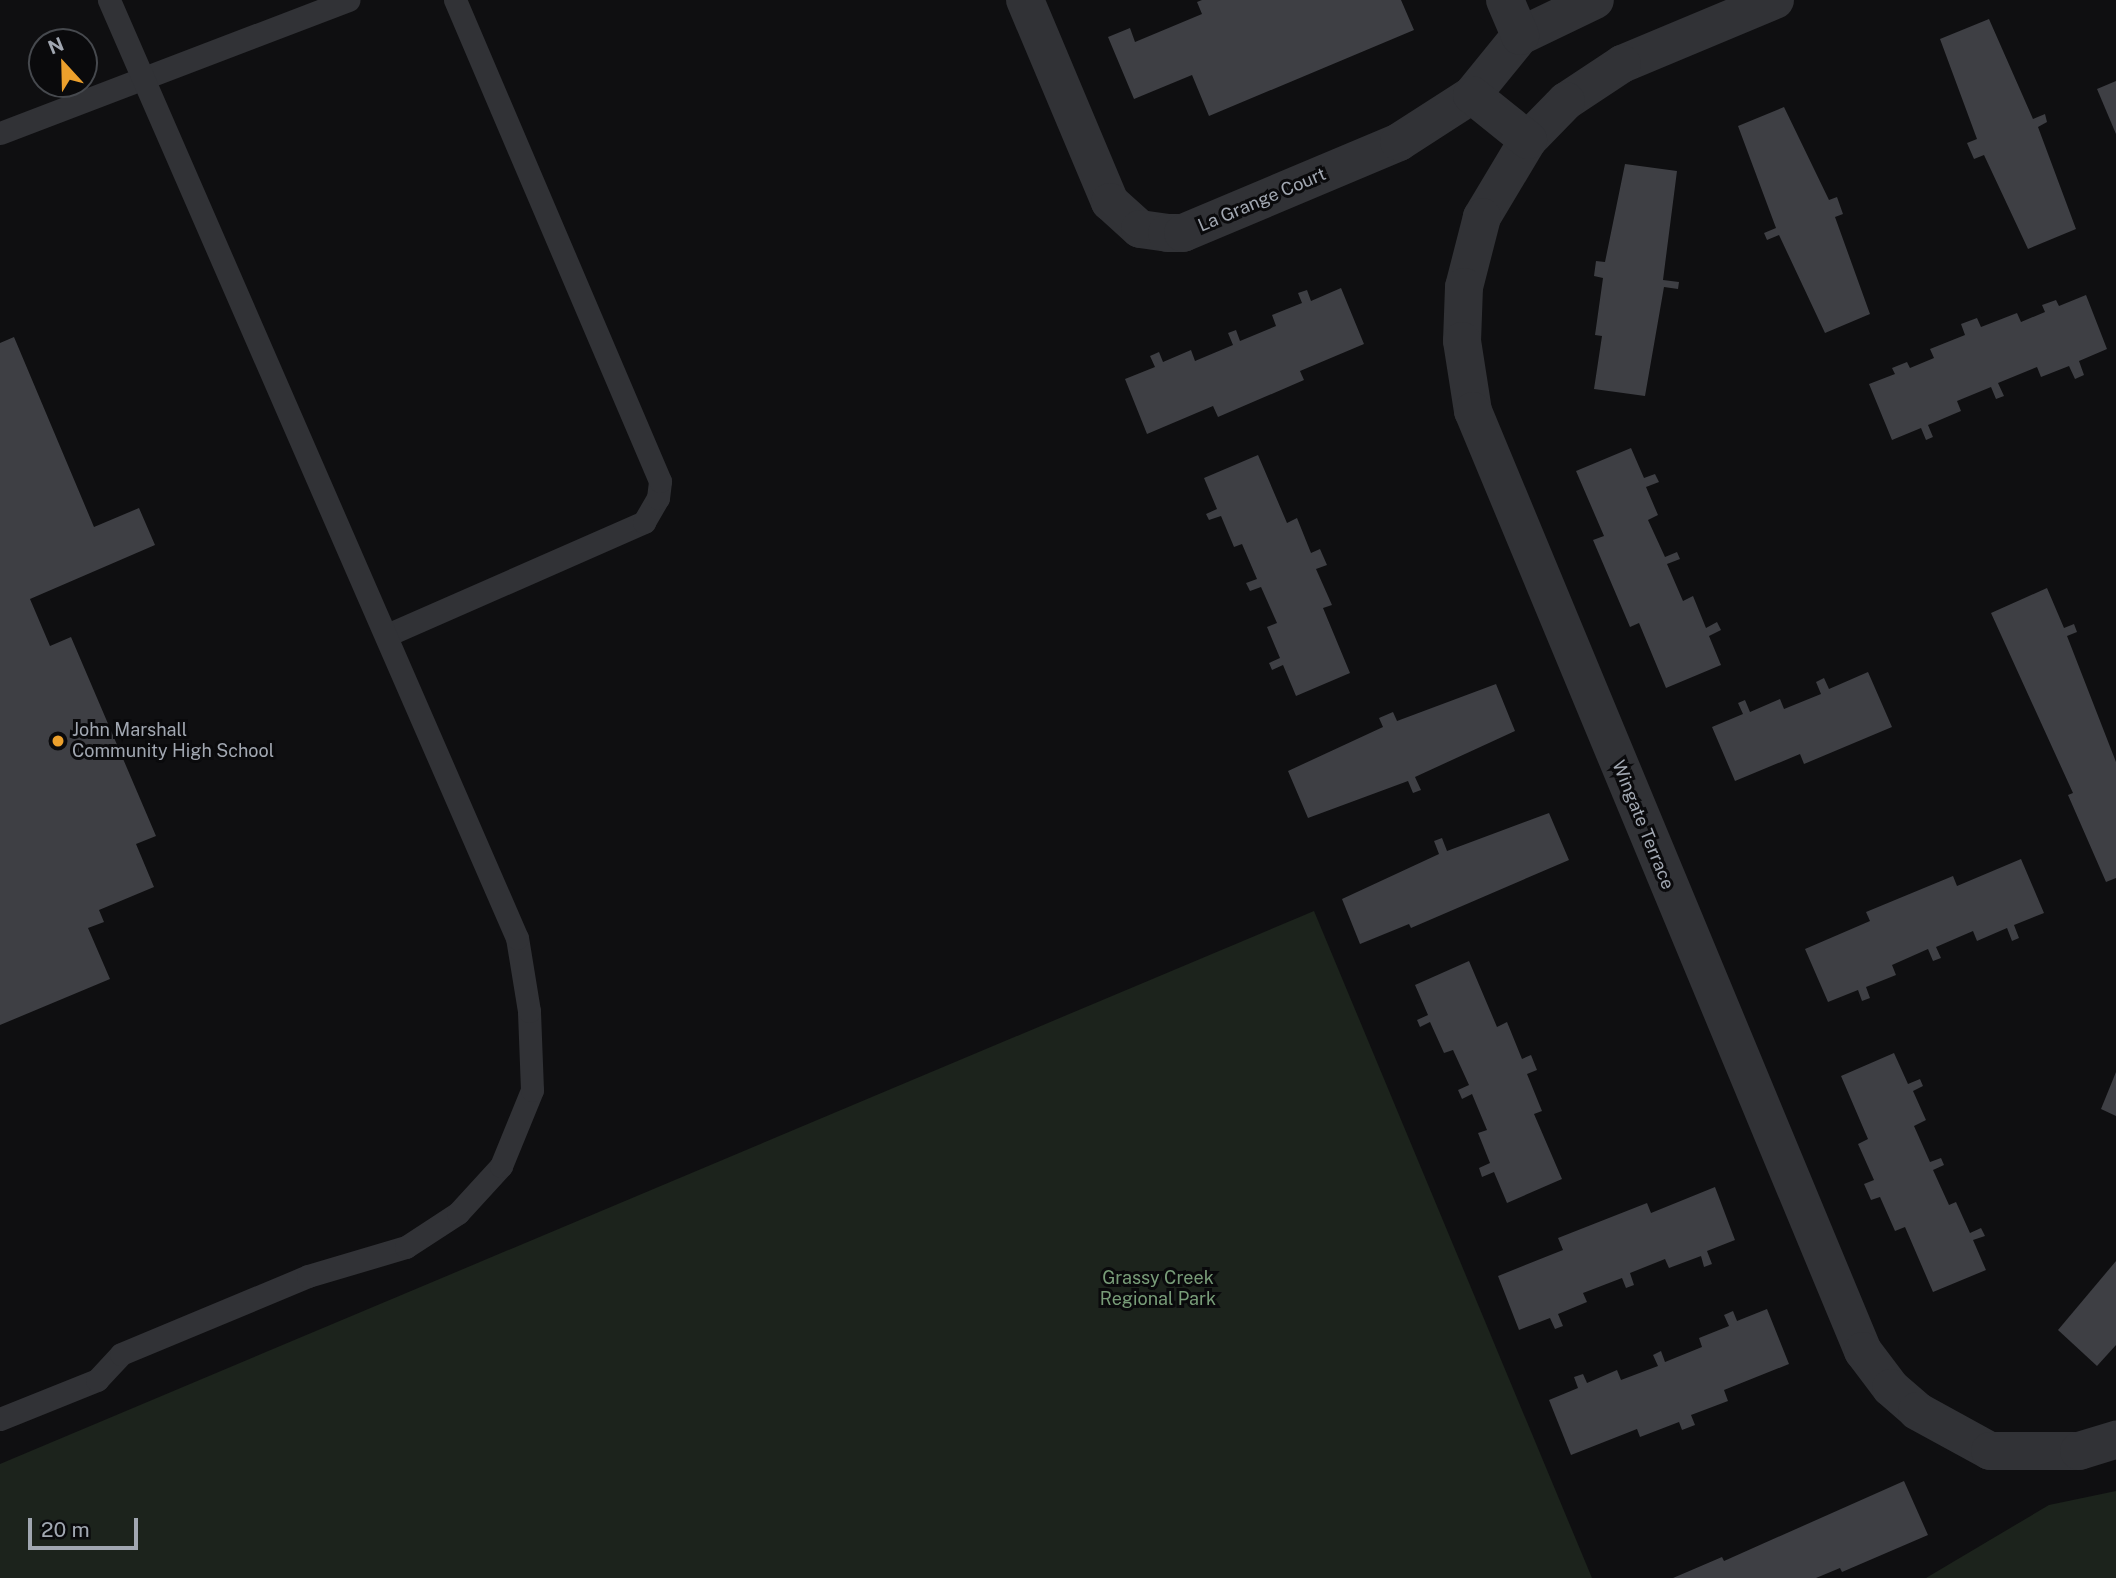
<!DOCTYPE html>
<style>
body{margin:0}
#map{position:relative;width:2116px;height:1578px;overflow:hidden;background:#0f0f11;font-family:"Public Sans",sans-serif}
div>[style]{position:absolute}
[style*='--x']{left:calc(var(--x)*1px);top:calc(var(--y)*1px);width:calc(var(--w)*1px);rotate:calc(var(--a)*1deg)}
.green>*{inset:0;background:#1c231c}
.building>*{inset:0;background:#3e3f44}
.lane>*{height:23px;margin:-11.5px;padding:0 11.5px;transform-origin:11.5px;border-radius:11.5px;background:#313236}
.street>*{height:38px;margin:-19px;padding:0 19px;transform-origin:19px;border-radius:19px;background:#313236}
.dots>*{width:19px;height:19px;translate:-50% -50%;box-sizing:border-box;border:4px solid #0a0a0c;border-radius:50%}
span{translate:-50% -50%;white-space:nowrap;text-align:center;line-height:1.15;-webkit-text-stroke:6px #0a0a0c;paint-order:stroke}
.street-label{font-size:18px;color:#a1a7b1}
.poi-label{font-size:18px;color:#a1a7b1}
.left{translate:0 -50%;text-align:left}
.park-label{font-size:18px;color:#789c78}
.north{position:absolute;left:28px;top:28px;width:70px;height:70px;box-sizing:border-box;background:#0a0a0c;border:2px solid #46494e;border-radius:50%;rotate:338deg;font-size:19px;font-weight:700;line-height:28px;text-align:center;color:#a1a7b1}
.north::after{content:'';display:block;margin:auto;width:24px;height:32px;background:#eca02c;clip-path:polygon(50% 0,100% 100%,50% 72%,0 100%)}
.scale{position:absolute;left:28px;top:1518px;width:110px;height:32px;box-sizing:border-box;border:4px solid #a1a7b1;border-top:0;padding-left:9px;font-size:21px;line-height:24px;white-space:nowrap;color:#a1a7b1;-webkit-text-stroke:5px #0a0a0c;paint-order:stroke}
</style>
<div id="map">
<div class="green">
<i style="clip-path:polygon(1314px 911px,1592px 1578px,0 1578px,0 1464px)"></i>
<i style="clip-path:polygon(2116px 1491px,2116px 1578px,1926px 1578px,2049px 1505px)"></i>
</div>
<div class="building">
<i style="clip-path:polygon(1202px 0,1401px 0,1414px 30px,1209px 116px,1192px 75px,1134px 99px,1108px 37px,1130px 28px,1135px 42px,1202px 14px,1197px 2px)"></i>
<i style="clip-path:polygon(1989px 19px,2033px 119px,2045px 114px,2047px 122px,2038px 127px,2076px 229px,2028px 249px,1984px 155px,1974px 159px,1967px 143px,1977px 139px,1940px 39px)"></i>
<i style="clip-path:polygon(2116px 81px,2116px 134px,2097px 89px)"></i>
<i style="clip-path:polygon(1784px 107px,1829px 200px,1837px 197px,1843px 214px,1835px 217px,1870px 314px,1825px 333px,1779px 235px,1767px 240px,1764px 233px,1776px 228px,1738px 126px)"></i>
<i style="clip-path:polygon(1625px 164px,1677px 171px,1663px 280px,1679px 282px,1678px 289px,1664px 287px,1645px 396px,1594px 389px,1602px 336px,1595px 335px,1603px 278px,1594px 276px,1596px 261px,1605px 262px)"></i>
<i style="clip-path:polygon(1341px 288px,1364px 344px,1300px 371px,1304px 380px,1218px 417px,1213px 406px,1147px 434px,1125px 379px,1155px 367px,1150px 356px,1159px 352px,1163px 362px,1191px 350px,1195px 361px,1233px 345px,1228px 333px,1236px 330px,1240px 341px,1276px 326px,1272px 315px,1302px 303px,1298px 293px,1307px 290px,1311px 301px)"></i>
<i style="clip-path:polygon(2086px 295px,2107px 349px,2079px 361px,2084px 375px,2075px 379px,2069px 366px,2041px 377px,2037px 367px,1998px 383px,2004px 396px,1996px 399px,1991px 387px,1957px 401px,1961px 411px,1928px 425px,1933px 437px,1926px 440px,1921px 428px,1892px 440px,1869px 384px,1895px 374px,1892px 368px,1907px 362px,1910px 368px,1934px 358px,1930px 349px,1965px 335px,1961px 324px,1977px 318px,1981px 327px,2017px 313px,2021px 322px,2045px 312px,2042px 305px,2056px 300px,2059px 306px)"></i>
<i style="clip-path:polygon(14px 337px,94px 527px,139px 508px,155px 545px,30px 599px,50px 646px,71px 637px,156px 836px,136px 844px,154px 887px,99px 910px,104px 922px,88px 928px,110px 979px,0 1025px,0 343px)"></i>
<i style="clip-path:polygon(1631px 448px,1644px 478px,1655px 474px,1659px 482px,1646px 487px,1658px 515px,1648px 520px,1665px 557px,1677px 552px,1680px 559px,1667px 564px,1683px 601px,1693px 596px,1706px 628px,1717px 622px,1721px 630px,1709px 636px,1721px 665px,1666px 688px,1639px 623px,1630px 627px,1593px 540px,1604px 536px,1576px 471px)"></i>
<i style="clip-path:polygon(1258px 455px,1287px 523px,1297px 518px,1311px 553px,1320px 549px,1327px 565px,1316px 569px,1332px 605px,1323px 608px,1350px 673px,1296px 696px,1283px 665px,1272px 670px,1269px 663px,1280px 658px,1267px 627px,1277px 623px,1261px 587px,1250px 591px,1246px 583px,1257px 579px,1242px 544px,1234px 547px,1221px 516px,1209px 520px,1206px 514px,1217px 509px,1204px 478px)"></i>
<i style="clip-path:polygon(2047px 588px,2064px 628px,2074px 624px,2077px 632px,2067px 636px,2116px 762px,2116px 878px,2106px 882px,2068px 795px,2073px 793px,1991px 613px)"></i>
<i style="clip-path:polygon(1868px 672px,1892px 727px,1804px 764px,1800px 754px,1735px 781px,1712px 727px,1743px 714px,1738px 703px,1745px 700px,1750px 712px,1780px 699px,1784px 709px,1821px 694px,1816px 682px,1824px 678px,1829px 689px)"></i>
<i style="clip-path:polygon(1496px 684px,1515px 731px,1415px 777px,1421px 790px,1413px 793px,1408px 781px,1308px 818px,1288px 771px,1383px 727px,1379px 718px,1393px 712px,1397px 721px)"></i>
<i style="clip-path:polygon(1549px 813px,1569px 860px,1411px 928px,1409px 924px,1360px 944px,1342px 899px,1439px 854px,1434px 841px,1442px 838px,1447px 851px)"></i>
<i style="clip-path:polygon(2021px 859px,2044px 913px,2014px 925px,2019px 938px,2012px 941px,2007px 928px,1977px 941px,1973px 931px,1936px 947px,1941px 958px,1933px 961px,1928px 949px,1892px 965px,1896px 975px,1866px 987px,1870px 998px,1862px 1001px,1858px 990px,1828px 1002px,1805px 949px,1870px 921px,1866px 912px,1953px 876px,1957px 886px)"></i>
<i style="clip-path:polygon(1469px 961px,1497px 1027px,1507px 1022px,1522px 1059px,1531px 1055px,1537px 1070px,1527px 1074px,1542px 1111px,1534px 1114px,1562px 1179px,1507px 1203px,1494px 1172px,1482px 1177px,1479px 1168px,1490px 1163px,1478px 1133px,1487px 1130px,1472px 1094px,1462px 1099px,1458px 1090px,1469px 1085px,1453px 1050px,1444px 1053px,1430px 1022px,1420px 1027px,1417px 1020px,1428px 1015px,1415px 985px)"></i>
<i style="clip-path:polygon(1894px 1053px,1908px 1084px,1920px 1079px,1923px 1086px,1913px 1091px,1926px 1120px,1914px 1126px,1930px 1162px,1941px 1158px,1944px 1165px,1933px 1170px,1949px 1205px,1956px 1202px,1970px 1233px,1981px 1228px,1985px 1236px,1973px 1240px,1986px 1270px,1933px 1292px,1905px 1227px,1895px 1231px,1880px 1197px,1871px 1200px,1864px 1184px,1874px 1180px,1858px 1144px,1868px 1139px,1841px 1076px)"></i>
<i style="clip-path:polygon(2116px 1072px,2116px 1116px,2101px 1109px)"></i>
<i style="clip-path:polygon(1715px 1187px,1735px 1240px,1707px 1251px,1712px 1264px,1704px 1267px,1701px 1256px,1669px 1268px,1665px 1259px,1630px 1273px,1634px 1285px,1626px 1288px,1622px 1278px,1583px 1293px,1587px 1302px,1558px 1314px,1563px 1326px,1555px 1329px,1550px 1318px,1519px 1330px,1498px 1276px,1563px 1250px,1558px 1238px,1647px 1203px,1651px 1213px)"></i>
<i style="clip-path:polygon(2116px 1261px,2116px 1345px,2097px 1366px,2058px 1330px)"></i>
<i style="clip-path:polygon(1767px 1309px,1789px 1364px,1724px 1390px,1728px 1401px,1691px 1415px,1695px 1425px,1682px 1430px,1679px 1422px,1640px 1437px,1637px 1429px,1571px 1455px,1549px 1400px,1578px 1388px,1574px 1377px,1583px 1374px,1587px 1383px,1617px 1370px,1621px 1380px,1658px 1366px,1653px 1355px,1661px 1351px,1665px 1362px,1702px 1347px,1699px 1338px,1729px 1326px,1724px 1315px,1733px 1311px,1737px 1321px)"></i>
<i style="clip-path:polygon(1904px 1481px,1928px 1535px,1842px 1572px,1840px 1568px,1816px 1578px,1673px 1578px,1722px 1557px,1724px 1561px)"></i>
</div>
<div class="lane">
<i style="--x:0;--y:133;--w:373;--a:-20.9"></i>
<i style="--x:387;--y:635;--w:281;--a:-23.7"></i>
<i style="--x:644;--y:522;--w:28;--a:-60"></i>
<i style="--x:658;--y:498;--w:17;--a:-83"></i>
<i style="--x:660;--y:481;--w:523;--a:-113.08"></i>
<i style="--x:0;--y:1419;--w:105;--a:-21.9"></i>
<i style="--x:97;--y:1380;--w:35;--a:-47"></i>
<i style="--x:121;--y:1354;--w:203;--a:-22.6"></i>
<i style="--x:308;--y:1276;--w:102;--a:-16.5"></i>
<i style="--x:406;--y:1247;--w:62;--a:-33.2"></i>
<i style="--x:458;--y:1213;--w:64;--a:-47.5"></i>
<i style="--x:501;--y:1166;--w:82;--a:-67.8"></i>
<i style="--x:532;--y:1090;--w:79;--a:-92.2"></i>
<i style="--x:529;--y:1011;--w:74;--a:-99.3"></i>
<i style="--x:517;--y:938;--w:1023;--a:-113.51"></i>
</div>
<div class="street">
<i style="--x:1025;--y:0;--w:219;--a:67.2"></i>
<i style="--x:1110;--y:202;--w:40;--a:42"></i>
<i style="--x:1140;--y:229;--w:27;--a:8"></i>
<i style="--x:1167;--y:233;--w:16;--a:0"></i>
<i style="--x:1183;--y:233;--w:234;--a:-22.8"></i>
<i style="--x:1399;--y:142;--w:87;--a:-32.8"></i>
<i style="--x:1472;--y:95;--w:76;--a:-50.9"></i>
<i style="--x:1520;--y:36;--w:83;--a:-25.6"></i>
<i style="--x:1505;--y:0;--w:39;--a:67"></i>
<i style="--x:1775;--y:0;--w:166;--a:157.3"></i>
<i style="--x:1622;--y:64;--w:67;--a:146.5"></i>
<i style="--x:1566;--y:101;--w:54;--a:134.3"></i>
<i style="--x:1528;--y:140;--w:90;--a:120.9"></i>
<i style="--x:1482;--y:217;--w:72;--a:104.4"></i>
<i style="--x:1464;--y:287;--w:54;--a:92.1"></i>
<i style="--x:1462;--y:341;--w:71;--a:81.1"></i>
<i style="--x:1473;--y:411;--w:1018;--a:67.47"></i>
<i style="--x:1863;--y:1351;--w:46;--a:52.9"></i>
<i style="--x:1891;--y:1388;--w:35;--a:41"></i>
<i style="--x:1917;--y:1411;--w:83;--a:28.7"></i>
<i style="--x:1990;--y:1451;--w:89;--a:0"></i>
<i style="--x:2079;--y:1451;--w:39;--a:-17"></i>
<i style="--x:1472;--y:95;--w:72;--a:38.8"></i>
</div>
<div class="dots">
<i style="left:58px;top:741px;background:#eca02c"></i>
</div>
<div class="street-label">
<span style="left:1262px;top:200px;rotate:-23deg">La Grange Court</span>
<span style="left:1643px;top:825px;rotate:68deg">Wingate Terrace</span>
</div>
<div class="poi-label">
<span class="left" style="left:72px;top:741px">John Marshall<br>Community High School</span>
</div>
<div class="park-label">
<span style="left:1158px;top:1289px">Grassy Creek<br>Regional Park</span>
</div>
<div class="north">N</div>
<div class="scale">20 m</div>
</div>
